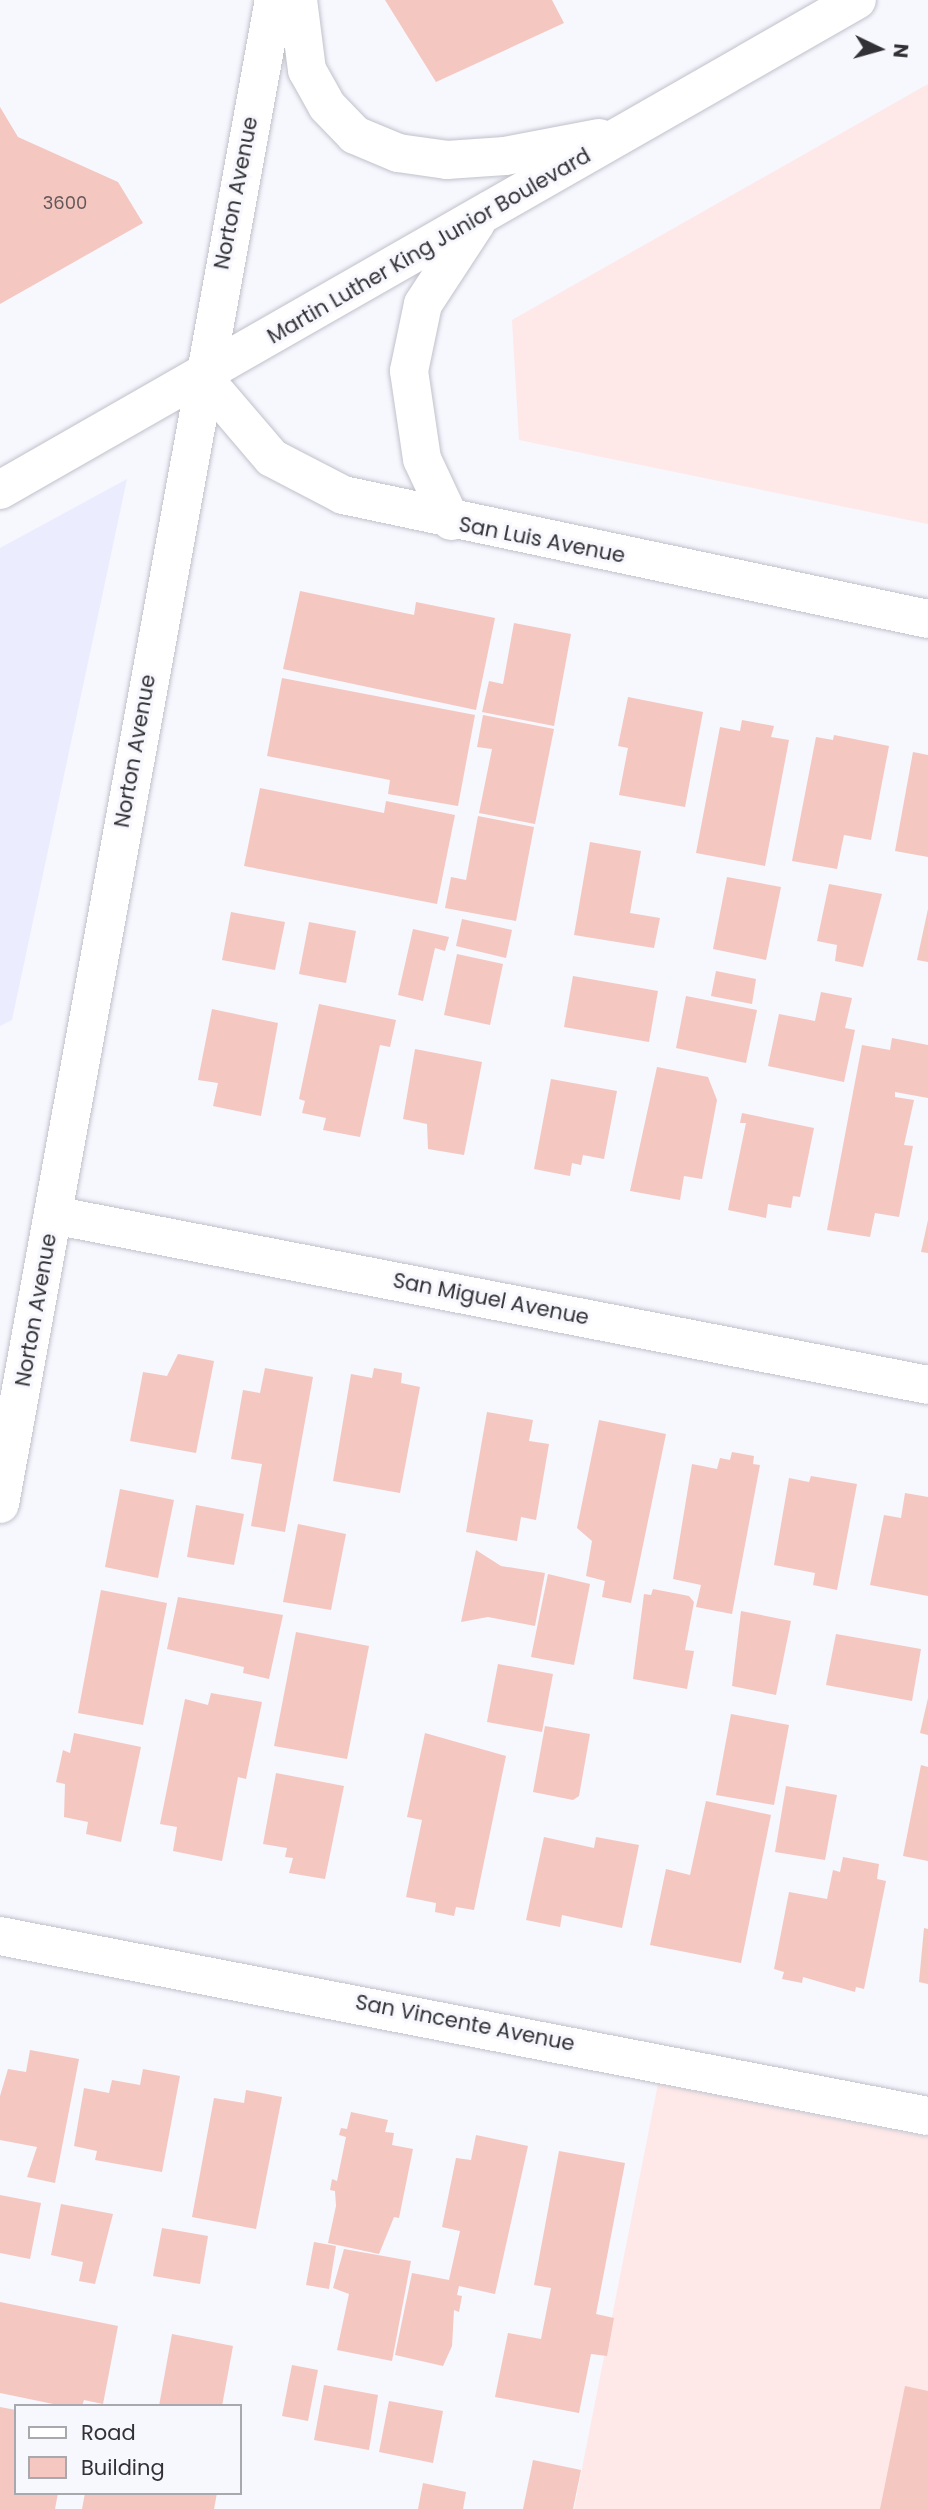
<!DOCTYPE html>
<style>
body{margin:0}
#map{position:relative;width:928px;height:2509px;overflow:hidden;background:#f7f7fe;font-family:Poppins,sans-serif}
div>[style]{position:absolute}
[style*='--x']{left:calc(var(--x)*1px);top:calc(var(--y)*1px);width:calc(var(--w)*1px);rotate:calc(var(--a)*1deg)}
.built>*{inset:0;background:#ebedff}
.education>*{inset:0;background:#fee8e8}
.building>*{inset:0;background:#f4c7c1}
.roads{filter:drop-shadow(0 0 2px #c0c1cb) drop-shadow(0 0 2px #c0c1cb)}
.minor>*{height:38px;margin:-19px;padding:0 19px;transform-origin:19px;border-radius:19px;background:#fff}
.tertiary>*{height:38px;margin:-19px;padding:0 19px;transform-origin:19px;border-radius:19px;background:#fff}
.secondary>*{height:38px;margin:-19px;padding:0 19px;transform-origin:19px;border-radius:19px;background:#fff}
span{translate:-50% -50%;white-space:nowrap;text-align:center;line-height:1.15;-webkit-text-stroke:6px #f7f7fe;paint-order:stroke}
.number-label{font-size:18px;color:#625759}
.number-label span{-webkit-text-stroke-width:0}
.street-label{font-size:21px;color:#323236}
.legend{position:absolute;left:14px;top:2404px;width:228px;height:91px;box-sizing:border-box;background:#f7f7fe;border:2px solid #a8a8ae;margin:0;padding:9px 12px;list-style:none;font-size:21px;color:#323236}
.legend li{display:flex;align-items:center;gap:14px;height:35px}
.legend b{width:35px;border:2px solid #a8a8ae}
.north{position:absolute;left:844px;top:14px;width:70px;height:70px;-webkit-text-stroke:5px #f7f7fe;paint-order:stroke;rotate:95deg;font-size:19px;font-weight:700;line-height:28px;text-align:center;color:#323236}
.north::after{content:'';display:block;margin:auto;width:24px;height:32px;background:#323236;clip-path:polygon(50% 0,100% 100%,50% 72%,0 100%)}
</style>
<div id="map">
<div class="built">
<i style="clip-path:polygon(127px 479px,12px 1020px,0 1026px,0 548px)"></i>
</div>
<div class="education">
<i style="clip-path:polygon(928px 84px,928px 524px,519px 440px,512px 320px)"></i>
<i style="clip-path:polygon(658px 2084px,928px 2137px,928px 2509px,574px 2509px)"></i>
</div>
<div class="building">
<i style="clip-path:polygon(385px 0,552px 0,564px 23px,436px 82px)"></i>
<i style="clip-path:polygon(0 107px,18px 137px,118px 182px,143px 223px,0 304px)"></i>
<i style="clip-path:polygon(300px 591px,414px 615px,416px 602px,495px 618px,476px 710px,283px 669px)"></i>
<i style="clip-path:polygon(514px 623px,571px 634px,554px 726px,482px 712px,489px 681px,503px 684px)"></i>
<i style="clip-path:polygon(282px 678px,475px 715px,458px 806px,388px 794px,390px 780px,267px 756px)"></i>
<i style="clip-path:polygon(628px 697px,703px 712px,685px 807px,619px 795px,628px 748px,618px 746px)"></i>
<i style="clip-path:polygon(483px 715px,554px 729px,535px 824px,479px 813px,492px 749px,477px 747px)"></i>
<i style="clip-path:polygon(742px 720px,774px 726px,771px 737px,789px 740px,765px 866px,696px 853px,720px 727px,740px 731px)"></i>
<i style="clip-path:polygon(834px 735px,889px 746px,871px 840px,844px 835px,837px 869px,792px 861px,816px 737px,833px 740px)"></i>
<i style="clip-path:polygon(913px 752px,928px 755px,928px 857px,895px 851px)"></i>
<i style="clip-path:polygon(260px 788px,384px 813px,386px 801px,455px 815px,437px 904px,244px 866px)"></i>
<i style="clip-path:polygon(478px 816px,534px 827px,516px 921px,445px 908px,451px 877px,466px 880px)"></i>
<i style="clip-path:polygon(590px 842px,641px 851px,630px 913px,660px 918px,654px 948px,574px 935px)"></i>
<i style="clip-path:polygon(727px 877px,781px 887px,766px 960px,713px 949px)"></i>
<i style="clip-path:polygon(829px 884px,882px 894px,863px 967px,835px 961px,837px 945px,817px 941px)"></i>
<i style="clip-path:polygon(928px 909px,928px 962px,917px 960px)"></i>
<i style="clip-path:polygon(231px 912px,285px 922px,275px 970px,222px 960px)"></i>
<i style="clip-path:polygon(462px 919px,512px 930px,506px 958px,456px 946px)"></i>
<i style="clip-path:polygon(309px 922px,356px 931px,346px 983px,299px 974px)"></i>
<i style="clip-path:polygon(413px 929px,449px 937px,445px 951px,435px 948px,423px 1001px,398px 995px)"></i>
<i style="clip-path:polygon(457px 954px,503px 964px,490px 1025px,444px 1015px)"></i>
<i style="clip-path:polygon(716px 971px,756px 979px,752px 1004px,711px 996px)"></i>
<i style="clip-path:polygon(573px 976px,658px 991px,649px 1042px,564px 1027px)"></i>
<i style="clip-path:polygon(821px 992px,852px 998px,845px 1028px,855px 1030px,844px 1082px,768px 1066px,779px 1014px,815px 1021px)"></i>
<i style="clip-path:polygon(686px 996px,757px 1010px,746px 1063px,676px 1048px)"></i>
<i style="clip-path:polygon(319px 1004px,396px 1020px,390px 1047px,380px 1045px,360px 1137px,323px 1130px,326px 1118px,302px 1113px,305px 1101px,299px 1099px)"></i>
<i style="clip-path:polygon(212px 1009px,278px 1023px,261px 1116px,213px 1106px,218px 1083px,198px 1080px)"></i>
<i style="clip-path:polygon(892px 1038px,928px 1045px,928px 1098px,895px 1092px,895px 1097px,914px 1100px,904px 1145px,913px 1146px,899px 1217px,875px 1213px,870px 1237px,827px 1230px,862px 1045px,890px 1050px)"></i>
<i style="clip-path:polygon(415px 1049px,482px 1062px,464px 1155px,428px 1149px,427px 1124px,403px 1119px)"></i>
<i style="clip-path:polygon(657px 1067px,708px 1077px,717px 1100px,702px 1179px,684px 1176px,680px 1200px,630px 1191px)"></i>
<i style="clip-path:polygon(551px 1079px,617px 1091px,604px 1159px,583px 1155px,581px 1165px,572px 1163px,570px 1176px,534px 1169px)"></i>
<i style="clip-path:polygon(742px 1113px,814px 1128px,800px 1197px,793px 1196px,791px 1208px,768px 1204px,766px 1218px,728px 1210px,746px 1123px,740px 1123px)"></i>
<i style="clip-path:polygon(928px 1220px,928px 1253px,921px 1252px)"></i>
<i style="clip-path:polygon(178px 1354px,214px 1361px,196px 1453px,130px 1441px,143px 1372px,167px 1376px)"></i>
<i style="clip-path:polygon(265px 1368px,313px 1377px,285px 1532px,251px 1526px,262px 1464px,231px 1459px,243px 1390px,260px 1393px)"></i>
<i style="clip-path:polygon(374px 1368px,402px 1373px,401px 1383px,420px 1387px,400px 1493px,333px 1481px,351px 1374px,372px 1378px)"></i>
<i style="clip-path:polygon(487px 1412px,533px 1420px,529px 1441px,549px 1444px,536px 1520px,521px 1517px,517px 1541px,466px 1532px)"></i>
<i style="clip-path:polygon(599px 1420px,666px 1434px,631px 1603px,602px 1597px,605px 1581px,586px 1576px,592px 1541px,577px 1528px)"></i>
<i style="clip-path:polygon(732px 1452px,754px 1456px,753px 1464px,760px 1465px,732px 1614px,696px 1607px,701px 1585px,673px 1579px,692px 1464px,717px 1469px,720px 1458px,730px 1460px)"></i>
<i style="clip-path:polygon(811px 1476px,857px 1484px,837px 1590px,813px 1585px,815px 1573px,774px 1565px,789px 1478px,809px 1482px)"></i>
<i style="clip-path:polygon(120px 1489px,174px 1500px,158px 1578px,105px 1567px)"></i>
<i style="clip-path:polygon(905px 1493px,928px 1497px,928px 1596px,870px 1585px,884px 1515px,901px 1518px)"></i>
<i style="clip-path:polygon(196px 1505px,244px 1514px,234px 1565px,187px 1557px)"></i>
<i style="clip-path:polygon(298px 1524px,346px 1534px,331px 1610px,283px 1602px)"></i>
<i style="clip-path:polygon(476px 1550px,501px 1566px,545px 1573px,535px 1626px,488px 1617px,461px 1622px)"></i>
<i style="clip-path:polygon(548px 1574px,590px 1584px,574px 1665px,531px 1657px)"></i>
<i style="clip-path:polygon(653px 1589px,689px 1596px,694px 1602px,685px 1650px,694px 1651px,687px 1689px,633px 1679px,644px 1594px,651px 1595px)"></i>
<i style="clip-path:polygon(101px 1590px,167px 1603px,143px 1725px,78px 1713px)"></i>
<i style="clip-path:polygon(178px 1597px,283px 1615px,269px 1679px,243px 1673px,244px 1667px,167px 1649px)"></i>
<i style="clip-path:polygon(741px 1611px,791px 1621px,776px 1695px,732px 1686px)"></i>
<i style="clip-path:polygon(296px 1632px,369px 1646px,347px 1759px,274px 1746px)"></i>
<i style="clip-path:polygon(836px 1634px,921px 1649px,912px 1701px,826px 1685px)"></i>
<i style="clip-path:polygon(498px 1664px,553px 1674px,542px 1732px,487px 1722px)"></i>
<i style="clip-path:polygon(211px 1693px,262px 1702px,246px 1779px,238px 1777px,222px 1861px,173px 1851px,177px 1827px,160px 1824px,185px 1699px,208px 1705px)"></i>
<i style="clip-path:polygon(928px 1698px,928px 1735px,920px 1733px)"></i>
<i style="clip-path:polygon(731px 1714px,789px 1725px,774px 1805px,716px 1795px)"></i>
<i style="clip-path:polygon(545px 1726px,590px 1734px,579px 1796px,573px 1800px,533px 1792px)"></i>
<i style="clip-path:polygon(74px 1733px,141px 1747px,121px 1842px,86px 1834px,88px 1822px,64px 1817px,65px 1784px,56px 1782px,63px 1750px,70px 1753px)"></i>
<i style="clip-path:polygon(425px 1733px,506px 1756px,474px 1910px,456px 1907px,454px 1916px,435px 1912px,436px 1903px,406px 1897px,422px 1820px,407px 1817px)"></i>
<i style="clip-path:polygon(921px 1765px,928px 1767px,928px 1861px,903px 1856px)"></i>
<i style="clip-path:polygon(276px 1773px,344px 1786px,325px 1879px,289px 1873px,293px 1858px,285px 1857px,287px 1848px,263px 1844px)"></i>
<i style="clip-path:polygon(786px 1786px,837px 1795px,825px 1860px,775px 1852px)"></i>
<i style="clip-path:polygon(706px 1801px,771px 1815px,741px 1963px,650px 1945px,666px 1869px,690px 1875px)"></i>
<i style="clip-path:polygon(544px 1837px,594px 1848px,596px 1837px,639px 1845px,622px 1928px,562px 1915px,560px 1927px,526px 1920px)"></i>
<i style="clip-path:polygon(843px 1857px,879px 1864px,877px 1879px,886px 1881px,864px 1989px,856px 1987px,855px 1992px,803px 1977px,802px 1983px,782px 1979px,784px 1972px,774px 1969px,789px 1892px,827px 1899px,833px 1870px,840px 1872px)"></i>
<i style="clip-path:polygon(924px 1928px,928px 1929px,928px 1984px,919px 1982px)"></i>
<i style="clip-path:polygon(30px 2050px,79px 2059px,55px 2183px,27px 2177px,37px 2147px,0 2140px,0 2096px,8px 2069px,26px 2072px)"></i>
<i style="clip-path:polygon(143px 2069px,180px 2076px,162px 2172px,95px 2160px,97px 2151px,74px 2146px,84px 2088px,109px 2093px,112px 2080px,140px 2085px)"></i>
<i style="clip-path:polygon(246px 2090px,282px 2097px,256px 2229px,192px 2217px,214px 2098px,244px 2103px)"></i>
<i style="clip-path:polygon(351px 2112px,388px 2120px,385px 2132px,394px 2133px,392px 2145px,413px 2149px,399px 2218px,394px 2217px,379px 2254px,328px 2243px,336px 2206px,335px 2191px,330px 2190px,332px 2179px,337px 2181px,346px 2137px,339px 2135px,341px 2128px,347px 2129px)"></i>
<i style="clip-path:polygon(476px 2135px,528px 2146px,495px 2294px,459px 2286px,457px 2295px,462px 2296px,459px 2312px,454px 2310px,452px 2346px,443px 2366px,395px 2355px,412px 2273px,449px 2280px,460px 2231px,442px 2227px,456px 2158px,471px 2160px)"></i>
<i style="clip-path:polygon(559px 2151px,625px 2163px,596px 2314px,614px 2318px,607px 2356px,591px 2354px,579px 2413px,495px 2397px,508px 2333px,541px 2339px,551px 2288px,534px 2285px)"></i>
<i style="clip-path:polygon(0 2195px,41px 2203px,30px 2259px,0 2253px)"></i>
<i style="clip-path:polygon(61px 2204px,113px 2214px,95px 2284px,79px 2281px,83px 2262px,51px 2255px)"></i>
<i style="clip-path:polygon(162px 2228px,208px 2236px,200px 2284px,153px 2276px)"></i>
<i style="clip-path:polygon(314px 2242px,336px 2246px,329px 2289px,306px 2285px)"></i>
<i style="clip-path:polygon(344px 2249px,411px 2261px,392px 2361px,337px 2350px,349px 2294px,333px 2288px)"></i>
<i style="clip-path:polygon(0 2302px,118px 2326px,103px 2404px,84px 2400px,82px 2406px,63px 2406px,0 2393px)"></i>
<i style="clip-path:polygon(172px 2334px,233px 2346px,222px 2406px,159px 2406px)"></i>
<i style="clip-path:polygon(292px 2365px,318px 2370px,308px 2421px,282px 2416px)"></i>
<i style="clip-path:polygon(324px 2385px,378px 2395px,369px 2450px,314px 2440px)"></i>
<i style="clip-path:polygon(905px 2386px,928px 2391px,928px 2509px,880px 2509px)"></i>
<i style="clip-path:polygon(389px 2401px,443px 2411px,433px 2463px,379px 2452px)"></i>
<i style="clip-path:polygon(0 2407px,16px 2410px,16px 2493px,58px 2493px,55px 2509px,0 2509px)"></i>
<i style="clip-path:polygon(533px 2460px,581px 2470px,573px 2509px,523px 2509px)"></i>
<i style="clip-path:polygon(423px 2483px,466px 2492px,463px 2509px,418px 2509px)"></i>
<i style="clip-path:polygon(85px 2493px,217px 2493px,214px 2509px,82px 2509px)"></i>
</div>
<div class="roads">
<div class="minor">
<i style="--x:53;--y:1215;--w:891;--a:10.99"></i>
<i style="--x:0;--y:1936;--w:945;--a:10.98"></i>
</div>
<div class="tertiary">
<i style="--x:201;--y:375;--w:109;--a:49.5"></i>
<i style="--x:272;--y:458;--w:80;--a:27.5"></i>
<i style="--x:343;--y:495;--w:598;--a:11.97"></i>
<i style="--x:0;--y:1504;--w:1529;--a:-79.68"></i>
</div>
<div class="secondary">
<i style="--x:298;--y:0;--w:71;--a:82.7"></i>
<i style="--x:307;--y:70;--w:41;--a:60.9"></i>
<i style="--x:327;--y:106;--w:40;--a:46"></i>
<i style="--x:355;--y:135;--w:47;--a:22.7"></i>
<i style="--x:398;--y:153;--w:49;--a:8.1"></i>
<i style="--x:447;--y:160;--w:58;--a:-3.9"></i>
<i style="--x:505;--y:156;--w:96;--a:-10.8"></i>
<i style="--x:0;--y:490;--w:987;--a:-29.76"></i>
<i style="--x:451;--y:521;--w:68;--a:-115.1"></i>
<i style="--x:422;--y:459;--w:89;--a:-98.4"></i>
<i style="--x:409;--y:371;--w:68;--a:-78.2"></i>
<i style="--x:423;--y:304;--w:97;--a:-56.8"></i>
</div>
</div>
<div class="number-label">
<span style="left:65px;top:203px">3600</span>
</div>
<div class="street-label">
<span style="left:236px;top:193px;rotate:-79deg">Norton Avenue</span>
<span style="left:429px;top:246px;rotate:-30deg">Martin Luther King Junior Boulevard</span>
<span style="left:542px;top:540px;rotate:11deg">San Luis Avenue</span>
<span style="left:135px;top:751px;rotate:-80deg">Norton Avenue</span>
<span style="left:491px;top:1299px;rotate:11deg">San Miguel Avenue</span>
<span style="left:36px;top:1310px;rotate:-80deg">Norton Avenue</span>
<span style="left:465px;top:2023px;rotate:11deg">San Vincente Avenue</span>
</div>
<ul class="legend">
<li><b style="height:9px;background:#fff"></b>Road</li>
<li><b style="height:19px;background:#f4c7c1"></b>Building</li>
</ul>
<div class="north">N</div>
</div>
